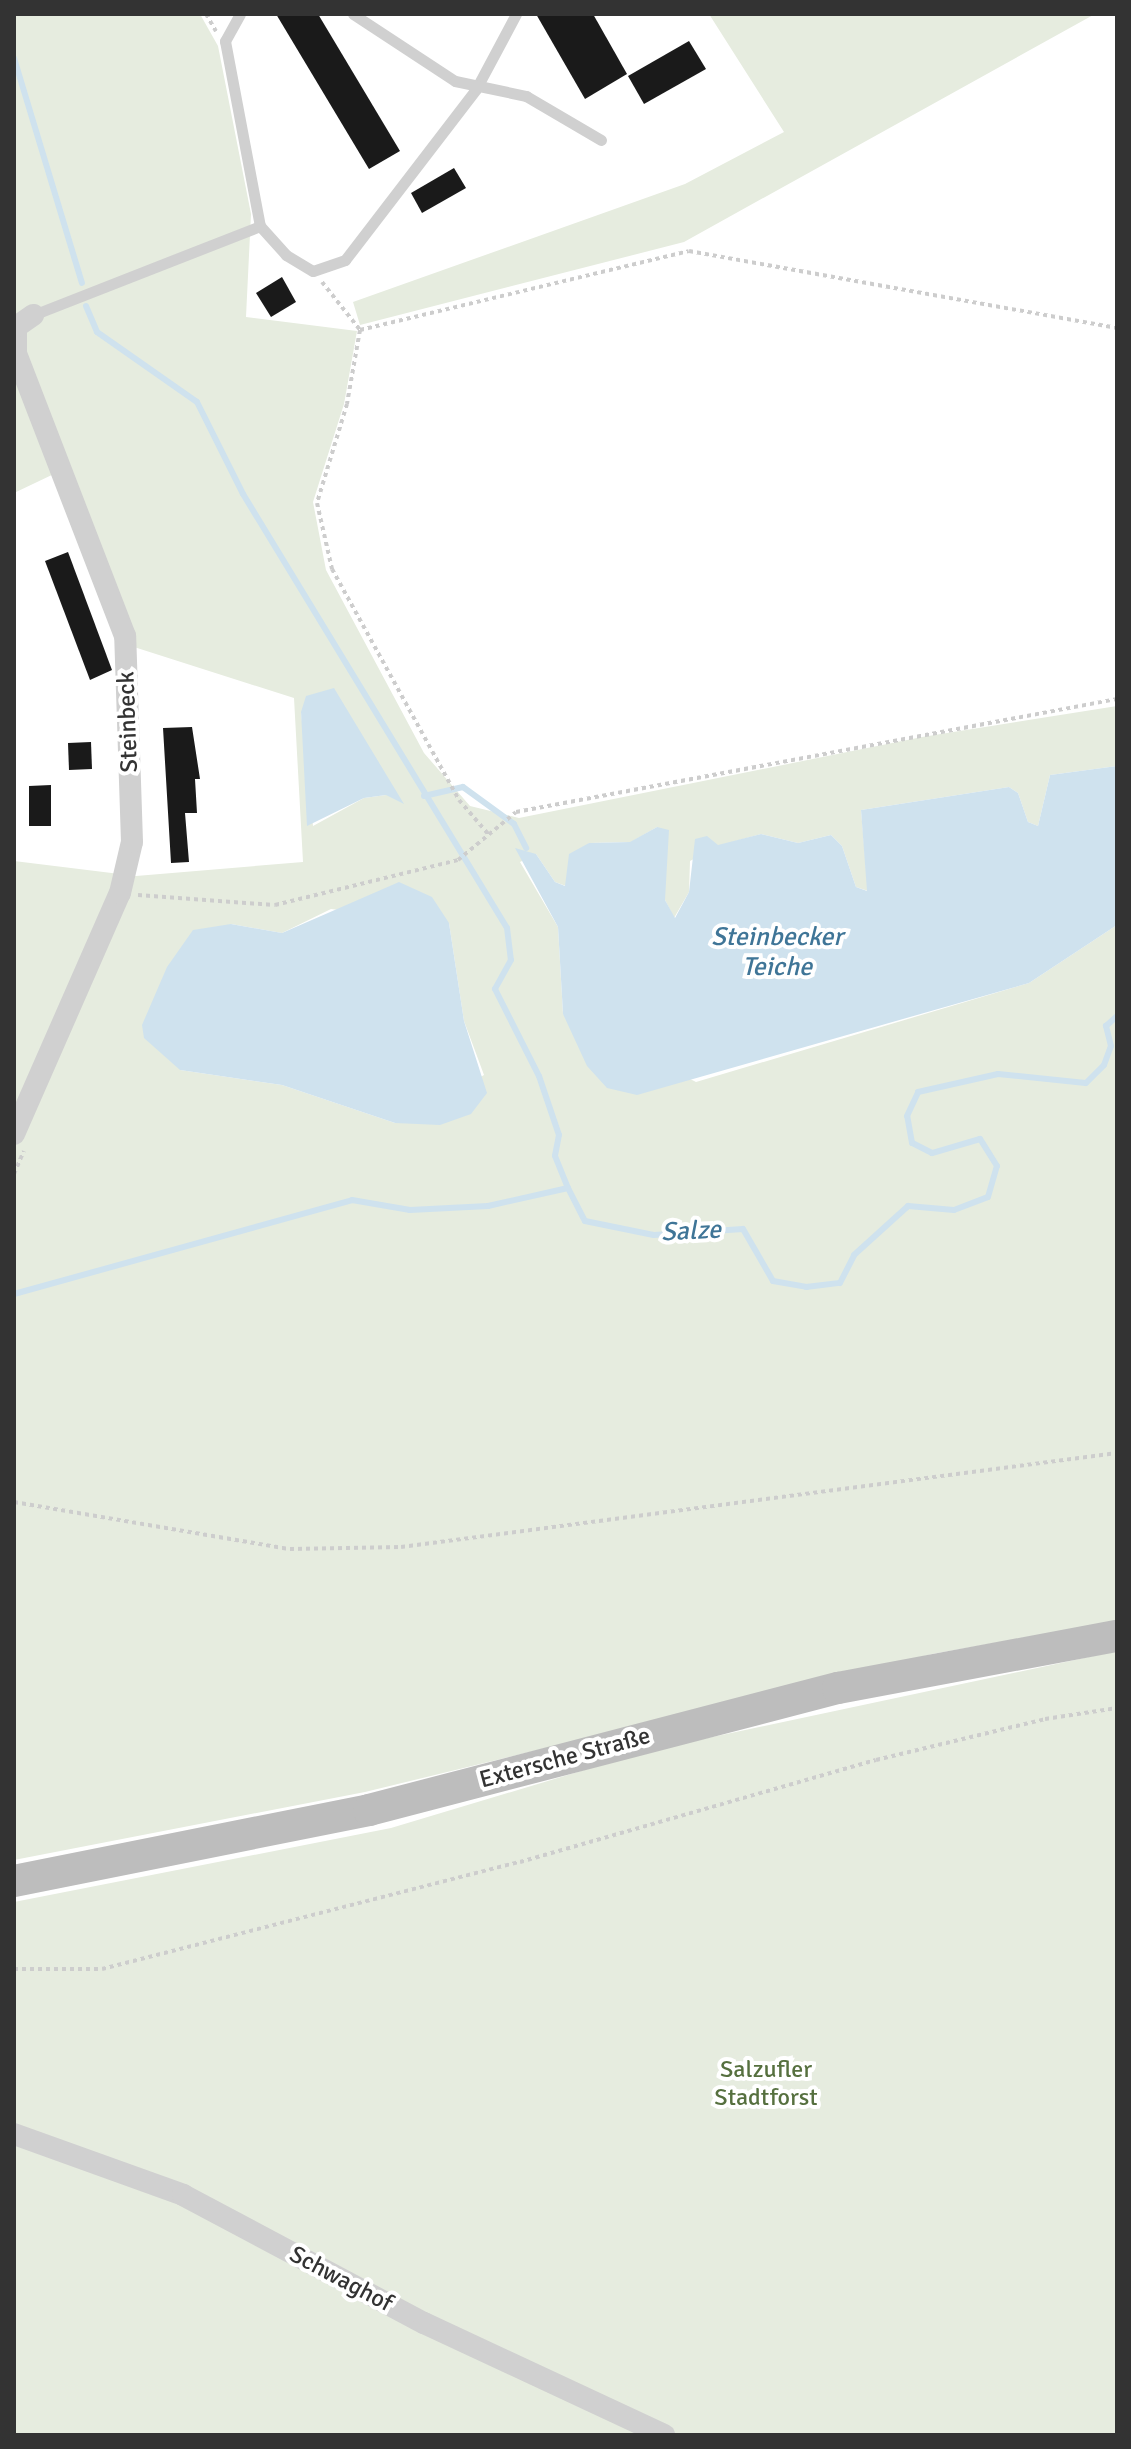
<!DOCTYPE html>
<meta charset="utf-8">
<style>
body{margin:0}
#map{position:relative;width:1131px;height:2449px;overflow:hidden;background:#fff;font-family:Signika,sans-serif}
div>[style]{position:absolute}
[style*='--x']{left:calc(var(--x)*1px);top:calc(var(--y)*1px);width:calc(var(--w)*1px);rotate:calc(var(--a)*1deg)}
.green>*{inset:0;background:#e6ecdf}
.water>*{inset:0;background:#cfe2ee}
.stream>*{height:6px;margin:-3px;padding:0 3px;transform-origin:3px;border-radius:3px;background:#cfe2ee}
.building>*{inset:0;background:#1a1a1a}
.path>*{height:4px;margin-top:-2px;transform-origin:0;background:repeating-linear-gradient(90deg,#cdcdcd 0 4px,transparent 0 8px)}
.service>*{height:11px;margin:-5.5px;padding:0 5.5px;transform-origin:5.5px;border-radius:5.5px;background:#d0d0d0}
.minor>*{height:22px;margin:-11px;padding:0 11px;transform-origin:11px;border-radius:11px;background:#d0d0d0}
.secondary>*{height:32px;margin:-16px;padding:0 16px;transform-origin:16px;border-radius:16px;background:#bdbdbd}
span{translate:-50% -50%;white-space:nowrap;text-align:center;line-height:1.15;-webkit-text-stroke:8px #fff;paint-order:stroke}
.street-label{font-size:24px;color:#333}
.park-label{font-size:24px;color:#56703f}
.water-label{font-size:26px;color:#3f7597;font-style:italic}
.frame{position:absolute;inset:0;border:16px solid #333;pointer-events:none}
</style>
<div id="map">
<div class="green">
<i style="clip-path:polygon(evenodd,14px 14px,200px 14px,218px 46px,251px 214px,246px 317px,357px 331px,344px 404px,313px 502px,326px 570px,424px 753px,470px 806px,519px 818px,922px 737px,1117px 706px,1117px 766px,1050px 775px,1038px 826px,1028px 822px,1018px 793px,1009px 787px,861px 810px,868px 891px,856px 887px,842px 846px,831px 835px,798px 843px,761px 834px,718px 846px,690px 861px,689px 892px,674px 918px,665px 900px,657px 827px,631px 842px,589px 843px,566px 886px,555px 882px,536px 854px,520px 862px,558px 927px,563px 1014px,696px 1082px,1029px 983px,1117px 925px,1117px 1621px,932px 1654px,365px 1792px,14px 1860px,14px 861px,136px 876px,303px 862px,294px 698px,134px 647px,56px 473px,14px 493px,14px 14px,301px 712px,386px 795px,364px 798px,313px 826px,301px 712px,14px 14px,331px 909px,449px 923px,464px 1021px,484px 1075px,395px 1123px,282px 1085px,180px 1070px,231px 924px,282px 933px,331px 909px)"></i>
<i style="clip-path:polygon(709px 14px,1095px 14px,684px 242px,360px 325px,353px 302px,685px 184px,784px 132px)"></i>
<i style="clip-path:polygon(1117px 1651px,1117px 2435px,14px 2435px,14px 1902px,391px 1828px,651px 1750px)"></i>
</div>
<div class="water">
<i style="clip-path:polygon(334px 688px,404px 804px,386px 795px,364px 798px,307px 826px,301px 712px,306px 696px)"></i>
<i style="clip-path:polygon(1117px 766px,1117px 925px,1029px 983px,637px 1095px,607px 1088px,587px 1066px,563px 1014px,558px 927px,515px 848px,536px 854px,555px 882px,565px 886px,569px 854px,589px 843px,630px 842px,657px 827px,669px 830px,665px 900px,675px 918px,689px 892px,695px 839px,707px 836px,718px 845px,761px 834px,798px 843px,831px 835px,842px 846px,856px 887px,867px 891px,861px 810px,1009px 787px,1018px 793px,1028px 822px,1038px 826px,1050px 775px)"></i>
<i style="clip-path:polygon(399px 882px,432px 897px,449px 923px,464px 1021px,487px 1093px,471px 1114px,440px 1125px,395px 1123px,282px 1085px,180px 1070px,144px 1038px,142px 1025px,167px 967px,193px 930px,231px 924px,282px 933px)"></i>
</div>
<div class="stream">
<i style="--x:14;--y:58;--w:235;--a:73.2"></i>
<i style="--x:86;--y:306;--w:28;--a:67"></i>
<i style="--x:97;--y:332;--w:122;--a:35"></i>
<i style="--x:197;--y:402;--w:103;--a:63.4"></i>
<i style="--x:243;--y:494;--w:508;--a:58.69"></i>
<i style="--x:507;--y:928;--w:32;--a:83"></i>
<i style="--x:511;--y:960;--w:33;--a:119"></i>
<i style="--x:495;--y:989;--w:97;--a:63.2"></i>
<i style="--x:539;--y:1076;--w:62;--a:71.3"></i>
<i style="--x:559;--y:1135;--w:21;--a:101"></i>
<i style="--x:555;--y:1156;--w:35;--a:68"></i>
<i style="--x:424;--y:796;--w:40;--a:-13"></i>
<i style="--x:463;--y:787;--w:63;--a:36"></i>
<i style="--x:514;--y:824;--w:27;--a:63"></i>
<i style="--x:14;--y:1294;--w:351;--a:-15.5"></i>
<i style="--x:352;--y:1200;--w:59;--a:9.8"></i>
<i style="--x:410;--y:1210;--w:78;--a:-2.9"></i>
<i style="--x:488;--y:1206;--w:82;--a:-12.7"></i>
<i style="--x:568;--y:1188;--w:37;--a:63"></i>
<i style="--x:585;--y:1221;--w:70;--a:11.5"></i>
<i style="--x:654;--y:1235;--w:89;--a:-3.9"></i>
<i style="--x:743;--y:1229;--w:60;--a:60"></i>
<i style="--x:773;--y:1281;--w:34;--a:10"></i>
<i style="--x:806;--y:1287;--w:34;--a:-7"></i>
<i style="--x:840;--y:1283;--w:31;--a:-63"></i>
<i style="--x:854;--y:1255;--w:73;--a:-42.2"></i>
<i style="--x:908;--y:1206;--w:46;--a:5"></i>
<i style="--x:954;--y:1210;--w:36;--a:-21"></i>
<i style="--x:988;--y:1197;--w:32;--a:-74"></i>
<i style="--x:997;--y:1166;--w:32;--a:-122"></i>
<i style="--x:980;--y:1139;--w:50;--a:163.7"></i>
<i style="--x:932;--y:1153;--w:22;--a:-153"></i>
<i style="--x:912;--y:1143;--w:27;--a:-100"></i>
<i style="--x:907;--y:1116;--w:26;--a:-65"></i>
<i style="--x:918;--y:1092;--w:82;--a:-12.7"></i>
<i style="--x:998;--y:1074;--w:88;--a:5.8"></i>
<i style="--x:1086;--y:1083;--w:25;--a:-45"></i>
<i style="--x:1104;--y:1065;--w:20;--a:-70"></i>
<i style="--x:1111;--y:1046;--w:21;--a:-104"></i>
<i style="--x:1106;--y:1026;--w:15;--a:-42"></i>
</div>
<div class="building">
<i style="clip-path:polygon(276px 14px,318px 14px,400px 151px,369px 169px)"></i>
<i style="clip-path:polygon(536px 14px,593px 14px,627px 74px,585px 99px)"></i>
<i style="clip-path:polygon(689px 41px,706px 69px,644px 104px,628px 76px)"></i>
<i style="clip-path:polygon(454px 168px,466px 188px,422px 213px,411px 193px)"></i>
<i style="clip-path:polygon(282px 277px,296px 302px,271px 317px,256px 293px)"></i>
<i style="clip-path:polygon(68px 552px,112px 670px,90px 680px,45px 561px)"></i>
<i style="clip-path:polygon(192px 727px,200px 779px,195px 779px,197px 813px,185px 813px,189px 862px,171px 863px,163px 728px)"></i>
<i style="clip-path:polygon(91px 742px,92px 769px,69px 770px,68px 743px)"></i>
<i style="clip-path:polygon(51px 785px,51px 826px,29px 826px,29px 786px)"></i>
</div>
<div class="path">
<i style="--x:206;--y:14;--w:20;--a:60"></i>
<i style="--x:322;--y:282;--w:61;--a:51.6"></i>
<i style="--x:360;--y:330;--w:75;--a:100"></i>
<i style="--x:347;--y:404;--w:103;--a:106.9"></i>
<i style="--x:317;--y:503;--w:68;--a:77.2"></i>
<i style="--x:332;--y:569;--w:264;--a:61.2"></i>
<i style="--x:459;--y:800;--w:46;--a:49.4"></i>
<i style="--x:360;--y:330;--w:338;--a:-13.5"></i>
<i style="--x:689;--y:251;--w:435;--a:10.2"></i>
<i style="--x:138;--y:895;--w:137;--a:4.2"></i>
<i style="--x:275;--y:905;--w:188;--a:-13.8"></i>
<i style="--x:458;--y:860;--w:75;--a:-39.6"></i>
<i style="--x:516;--y:812;--w:612;--a:-10.65"></i>
<i style="--x:14;--y:1174;--w:25;--a:-67"></i>
<i style="--x:14;--y:1502;--w:280;--a:9.7"></i>
<i style="--x:290;--y:1549;--w:111;--a:-1"></i>
<i style="--x:401;--y:1547;--w:722;--a:-7.48"></i>
<i style="--x:14;--y:1969;--w:88;--a:0"></i>
<i style="--x:102;--y:1969;--w:431;--a:-14.4"></i>
<i style="--x:520;--y:1862;--w:370;--a:-16"></i>
<i style="--x:876;--y:1760;--w:174;--a:-13.6"></i>
<i style="--x:1045;--y:1719;--w:73;--a:-8.7"></i>
</div>
<div class="service">
<i style="--x:240;--y:14;--w:31;--a:119"></i>
<i style="--x:225;--y:41;--w:188;--a:79.3"></i>
<i style="--x:260;--y:226;--w:39;--a:48"></i>
<i style="--x:286;--y:255;--w:31;--a:31"></i>
<i style="--x:313;--y:271;--w:34;--a:-19"></i>
<i style="--x:345;--y:260;--w:215;--a:-52.5"></i>
<i style="--x:476;--y:89;--w:85;--a:-61.9"></i>
<i style="--x:353;--y:14;--w:122;--a:33.3"></i>
<i style="--x:455;--y:81;--w:73;--a:11.9"></i>
<i style="--x:526;--y:96;--w:87;--a:30.4"></i>
<i style="--x:33;--y:315;--w:244;--a:-21.4"></i>
</div>
<div class="minor">
<i style="--x:14;--y:1134;--w:263;--a:-66.3"></i>
<i style="--x:120;--y:893;--w:52;--a:-76.8"></i>
<i style="--x:132;--y:842;--w:206;--a:-91.9"></i>
<i style="--x:125;--y:636;--w:303;--a:-111.1"></i>
<i style="--x:16;--y:353;--w:26;--a:-90"></i>
<i style="--x:16;--y:327;--w:21;--a:-35"></i>
<i style="--x:14;--y:2134;--w:180;--a:19.8"></i>
<i style="--x:183;--y:2195;--w:273;--a:28"></i>
<i style="--x:424;--y:2323;--w:265;--a:25"></i>
</div>
<div class="secondary">
<i style="--x:14;--y:1881;--w:362;--a:-11.3"></i>
<i style="--x:369;--y:1810;--w:485;--a:-14.6"></i>
<i style="--x:838;--y:1688;--w:284;--a:-10.6"></i>
</div>
<div class="street-label">
<span style="left:128px;top:722px;rotate:-92deg">Steinbeck</span>
<span style="left:565px;top:1758px;rotate:-15deg">Extersche Straße</span>
<span style="left:341px;top:2279px;rotate:28deg">Schwaghof</span>
</div>
<div class="park-label">
<span style="left:766px;top:2084px">Salzufler<br>Stadtforst</span>
</div>
<div class="water-label">
<span style="left:777px;top:953px">Steinbecker<br>Teiche</span>
<span style="left:691px;top:1232px;rotate:-3deg">Salze</span>
</div>
<div class="frame"></div>
</div>
